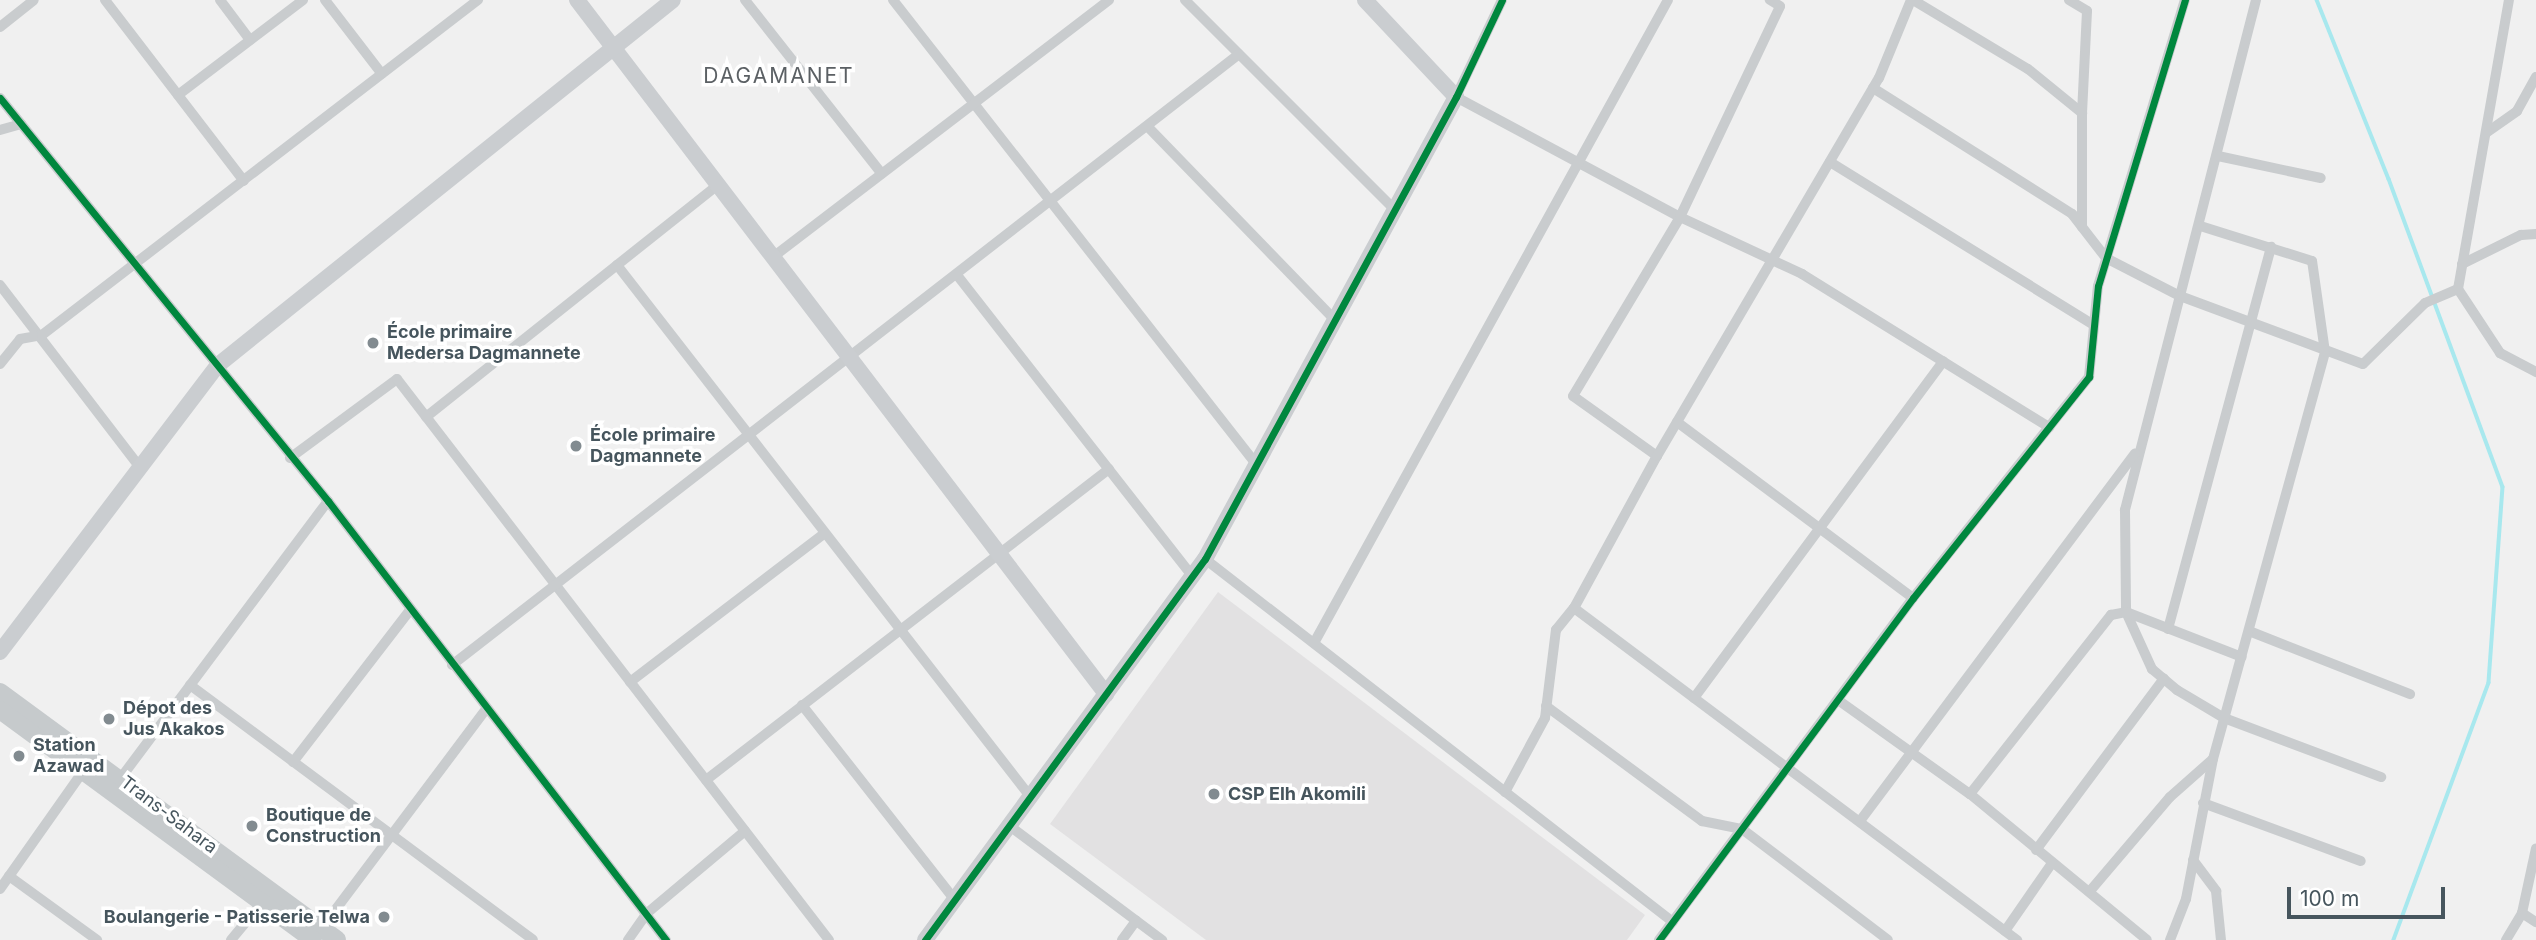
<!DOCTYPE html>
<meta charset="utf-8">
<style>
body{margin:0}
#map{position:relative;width:2536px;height:940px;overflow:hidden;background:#f0f0f0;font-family:Inter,sans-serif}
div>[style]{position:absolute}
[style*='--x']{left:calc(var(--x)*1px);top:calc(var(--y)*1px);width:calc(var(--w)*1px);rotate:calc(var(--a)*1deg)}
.education>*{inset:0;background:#e2e1e2}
.stream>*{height:3.5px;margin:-1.75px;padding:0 1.75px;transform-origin:1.75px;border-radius:1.75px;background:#a8e8ee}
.street>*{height:10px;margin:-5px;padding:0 5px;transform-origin:5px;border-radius:5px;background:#c9ccce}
.secondary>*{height:16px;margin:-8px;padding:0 8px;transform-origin:8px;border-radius:8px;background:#cacdd0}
.primary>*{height:18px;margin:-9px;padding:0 9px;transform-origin:9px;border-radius:9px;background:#c6cacc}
.cycleway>*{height:7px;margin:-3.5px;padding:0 3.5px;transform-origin:3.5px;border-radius:3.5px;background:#00873e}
.dots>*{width:19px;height:19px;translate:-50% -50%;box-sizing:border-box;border:4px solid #fff;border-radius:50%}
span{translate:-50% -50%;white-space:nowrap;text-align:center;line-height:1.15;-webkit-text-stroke:7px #fff;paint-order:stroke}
.poi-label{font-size:18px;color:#46555d;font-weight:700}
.left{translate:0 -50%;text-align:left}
.right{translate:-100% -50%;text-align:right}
.street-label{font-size:18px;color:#46555d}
.quarter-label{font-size:21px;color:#5b6064;letter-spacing:2px}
.scale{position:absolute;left:2287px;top:887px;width:158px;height:32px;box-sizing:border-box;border:4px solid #46555d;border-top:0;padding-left:9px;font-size:21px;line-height:24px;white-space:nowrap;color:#46555d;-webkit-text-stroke:5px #fff;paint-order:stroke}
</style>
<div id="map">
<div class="education">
<i style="clip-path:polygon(1218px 592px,1645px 915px,1627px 940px,1206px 940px,1050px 824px)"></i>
</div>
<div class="stream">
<i style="--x:2317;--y:0;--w:193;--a:68.1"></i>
<i style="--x:2389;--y:179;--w:328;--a:69.7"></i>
<i style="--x:2503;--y:487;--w:196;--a:94.1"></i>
<i style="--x:2489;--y:683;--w:274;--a:110.3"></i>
</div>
<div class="street">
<i style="--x:105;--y:0;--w:228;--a:52.5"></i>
<i style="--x:220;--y:0;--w:50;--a:53.1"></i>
<i style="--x:325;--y:0;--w:93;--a:52.4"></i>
<i style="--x:745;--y:0;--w:221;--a:51.8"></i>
<i style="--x:893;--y:0;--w:589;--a:51.96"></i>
<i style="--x:1185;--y:0;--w:297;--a:45"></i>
<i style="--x:1502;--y:0;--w:107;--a:115.4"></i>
<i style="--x:1456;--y:97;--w:254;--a:28.2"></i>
<i style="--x:1680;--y:217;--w:135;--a:25"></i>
<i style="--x:1802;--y:274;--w:291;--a:31.8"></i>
<i style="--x:1913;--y:0;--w:134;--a:31"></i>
<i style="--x:2028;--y:69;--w:70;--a:39.2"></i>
<i style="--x:2082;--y:113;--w:114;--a:90"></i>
<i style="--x:2069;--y:0;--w:21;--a:31"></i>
<i style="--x:2087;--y:11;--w:102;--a:92.8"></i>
<i style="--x:2256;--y:0;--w:527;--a:104.41"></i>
<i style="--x:2125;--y:510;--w:102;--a:89.4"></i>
<i style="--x:2126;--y:612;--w:63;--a:65.5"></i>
<i style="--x:2152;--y:669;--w:33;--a:40"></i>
<i style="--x:2177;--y:690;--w:55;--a:30.8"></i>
<i style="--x:2224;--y:718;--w:168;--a:20.6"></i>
<i style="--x:0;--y:27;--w:43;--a:-38.5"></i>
<i style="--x:1873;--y:88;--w:236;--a:32.3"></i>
<i style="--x:2072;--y:214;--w:56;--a:52.3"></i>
<i style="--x:2106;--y:258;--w:83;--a:27.2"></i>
<i style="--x:2180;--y:296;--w:195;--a:20.4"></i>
<i style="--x:2363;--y:364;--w:87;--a:-44.5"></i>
<i style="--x:2425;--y:303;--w:36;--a:-23"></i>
<i style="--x:2458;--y:289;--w:77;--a:56.7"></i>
<i style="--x:2500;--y:353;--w:41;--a:27.8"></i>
<i style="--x:178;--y:95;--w:157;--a:-37.2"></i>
<i style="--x:0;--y:98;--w:520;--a:50.86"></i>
<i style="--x:328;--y:501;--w:554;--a:52.41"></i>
<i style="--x:1148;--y:127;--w:269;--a:45.9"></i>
<i style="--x:0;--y:130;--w:22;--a:-16"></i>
<i style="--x:2486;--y:133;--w:38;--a:-35"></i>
<i style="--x:2517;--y:111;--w:39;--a:-61"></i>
<i style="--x:2218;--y:156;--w:105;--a:12.1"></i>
<i style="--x:1830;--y:162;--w:310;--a:31.7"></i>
<i style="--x:773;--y:257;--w:423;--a:-37.4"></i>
<i style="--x:2462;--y:264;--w:66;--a:-26.2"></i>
<i style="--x:2521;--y:235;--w:15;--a:-4"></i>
<i style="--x:617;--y:265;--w:671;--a:52.14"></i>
<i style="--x:957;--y:275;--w:382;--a:52"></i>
<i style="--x:0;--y:285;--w:228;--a:52.5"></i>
<i style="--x:2458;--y:289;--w:293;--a:-80"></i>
<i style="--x:0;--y:364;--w:32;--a:-51"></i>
<i style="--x:20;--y:339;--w:22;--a:-10"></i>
<i style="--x:42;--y:335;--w:550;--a:-37.54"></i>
<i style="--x:426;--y:417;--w:373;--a:-38.5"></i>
<i style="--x:1677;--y:422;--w:294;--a:36.7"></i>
<i style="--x:1657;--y:456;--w:103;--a:-144.5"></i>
<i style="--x:1573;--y:396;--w:209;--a:-59.1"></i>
<i style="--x:1680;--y:217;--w:233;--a:-64.6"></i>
<i style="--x:1780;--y:6;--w:12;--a:-149"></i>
<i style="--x:290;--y:458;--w:133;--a:-36.4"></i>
<i style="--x:397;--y:379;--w:708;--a:52.4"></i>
<i style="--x:1205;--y:559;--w:592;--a:37.8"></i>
<i style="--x:1574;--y:608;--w:554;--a:36.85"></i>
<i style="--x:2168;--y:629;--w:396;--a:-74.9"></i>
<i style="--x:2249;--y:631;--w:173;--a:21.4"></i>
<i style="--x:1314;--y:643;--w:734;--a:-61.17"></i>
<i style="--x:452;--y:665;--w:996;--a:-37.82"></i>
<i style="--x:630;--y:682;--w:245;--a:-37.4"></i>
<i style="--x:190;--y:685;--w:427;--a:36.6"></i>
<i style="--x:1694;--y:698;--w:419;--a:-53.5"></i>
<i style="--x:1838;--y:700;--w:162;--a:35.5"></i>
<i style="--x:1970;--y:794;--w:229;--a:39.5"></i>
<i style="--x:802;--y:705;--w:246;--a:51.9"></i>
<i style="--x:1546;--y:706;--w:194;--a:36.4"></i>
<i style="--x:1702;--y:821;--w:41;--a:11.3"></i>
<i style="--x:1742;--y:829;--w:183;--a:37.2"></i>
<i style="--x:293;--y:762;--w:192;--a:-52.4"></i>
<i style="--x:120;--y:779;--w:347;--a:-53.2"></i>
<i style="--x:706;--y:780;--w:509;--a:-37.66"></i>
<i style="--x:1505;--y:792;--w:84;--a:-61.6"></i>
<i style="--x:1545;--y:718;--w:89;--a:-82.9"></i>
<i style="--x:1556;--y:630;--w:28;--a:-51"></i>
<i style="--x:1574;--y:608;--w:173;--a:-61.4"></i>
<i style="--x:1657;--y:456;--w:438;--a:-59.6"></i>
<i style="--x:1879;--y:78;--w:84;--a:-67.7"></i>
<i style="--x:1970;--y:794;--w:228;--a:-51.8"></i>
<i style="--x:2111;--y:615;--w:15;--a:-11"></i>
<i style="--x:2126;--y:612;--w:124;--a:21.2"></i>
<i style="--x:2203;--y:803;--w:168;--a:20.2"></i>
<i style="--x:1860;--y:821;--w:459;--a:-53.2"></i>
<i style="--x:1007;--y:824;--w:194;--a:36.8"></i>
<i style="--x:2036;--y:850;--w:214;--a:-53.3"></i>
<i style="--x:2193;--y:860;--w:39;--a:53"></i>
<i style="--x:2216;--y:891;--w:49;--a:84.2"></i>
<i style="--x:9;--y:876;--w:109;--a:36"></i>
<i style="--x:0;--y:889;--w:149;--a:-54.8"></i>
<i style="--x:2090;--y:891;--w:123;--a:-49.6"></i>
<i style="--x:2170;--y:797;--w:57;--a:-41.5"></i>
<i style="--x:2522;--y:913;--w:17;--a:33"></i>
<i style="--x:321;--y:929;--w:275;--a:-53.1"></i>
<i style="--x:2005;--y:931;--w:83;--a:-55.3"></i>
<i style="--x:231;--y:940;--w:53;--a:-50.3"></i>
<i style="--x:628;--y:940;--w:32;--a:-55"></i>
<i style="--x:646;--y:914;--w:129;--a:-40"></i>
<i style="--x:1122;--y:940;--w:24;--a:-54"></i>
<i style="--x:1659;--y:940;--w:426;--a:-53.4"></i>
<i style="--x:1913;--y:598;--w:283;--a:-51.5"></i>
<i style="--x:2089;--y:377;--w:91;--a:-84.4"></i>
<i style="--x:2098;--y:286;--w:299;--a:-73.1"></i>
<i style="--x:2170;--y:940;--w:44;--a:-68.7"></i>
<i style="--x:2186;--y:899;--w:143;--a:-79.1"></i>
<i style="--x:2213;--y:759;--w:422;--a:-74.6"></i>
<i style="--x:2325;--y:352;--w:92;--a:-98.1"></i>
<i style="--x:2312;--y:261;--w:117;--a:-162.6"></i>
<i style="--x:2506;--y:940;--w:31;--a:-59"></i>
<i style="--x:2522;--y:913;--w:66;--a:-77.8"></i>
</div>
<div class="secondary">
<i style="--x:577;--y:0;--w:873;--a:52.68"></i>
<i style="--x:0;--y:652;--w:360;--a:-52.8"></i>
<i style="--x:218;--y:365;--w:583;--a:-38.74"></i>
<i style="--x:925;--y:940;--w:473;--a:-53.7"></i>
<i style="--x:1205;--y:559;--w:526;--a:-61.49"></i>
<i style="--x:1456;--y:97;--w:133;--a:-133.2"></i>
</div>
<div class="primary">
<i style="--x:0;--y:692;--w:418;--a:36.3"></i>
<i style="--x:0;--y:710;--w:388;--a:36.3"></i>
</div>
<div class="cycleway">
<i style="--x:0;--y:98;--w:520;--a:50.86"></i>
<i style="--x:328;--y:501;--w:554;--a:52.41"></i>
<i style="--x:925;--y:940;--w:473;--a:-53.7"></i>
<i style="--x:1205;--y:559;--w:526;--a:-61.49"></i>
<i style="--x:1456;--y:97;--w:107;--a:-64.6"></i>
<i style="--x:1659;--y:940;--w:426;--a:-53.4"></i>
<i style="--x:1913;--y:598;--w:283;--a:-51.5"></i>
<i style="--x:2089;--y:377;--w:91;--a:-84.4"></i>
<i style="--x:2098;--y:286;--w:299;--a:-73.1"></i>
</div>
<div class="dots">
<i style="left:373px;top:343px;background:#828b90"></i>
<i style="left:576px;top:446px;background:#828b90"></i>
<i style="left:109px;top:719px;background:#828b90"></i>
<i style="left:19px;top:756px;background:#828b90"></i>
<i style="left:1214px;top:794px;background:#828b90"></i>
<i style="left:252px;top:826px;background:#828b90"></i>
<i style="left:384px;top:917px;background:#828b90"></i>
</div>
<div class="poi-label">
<span class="left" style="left:387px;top:343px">École primaire<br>Medersa Dagmannete</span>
<span class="left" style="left:590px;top:446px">École primaire<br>Dagmannete</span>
<span class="left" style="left:123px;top:719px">Dépot des<br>Jus Akakos</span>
<span class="left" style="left:33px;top:756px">Station<br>Azawad</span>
<span class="left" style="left:1228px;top:794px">CSP Elh Akomili</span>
<span class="left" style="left:266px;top:826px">Boutique de<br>Construction</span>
<span class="right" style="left:370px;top:917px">Boulangerie - Patisserie Telwa</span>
</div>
<div class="street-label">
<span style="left:169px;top:815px;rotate:37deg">Trans-Sahara</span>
</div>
<div class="quarter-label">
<span style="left:779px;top:76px">DAGAMANET</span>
</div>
<div class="scale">100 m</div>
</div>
